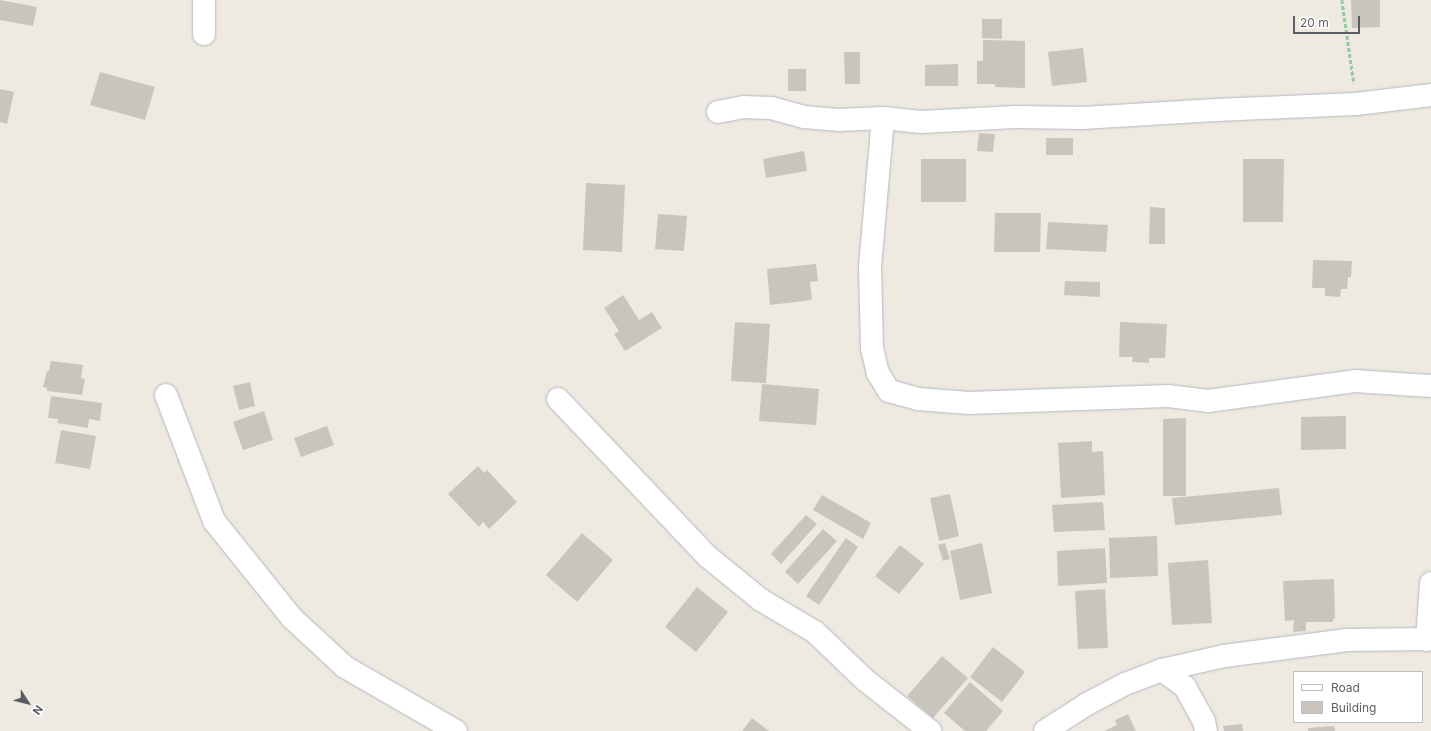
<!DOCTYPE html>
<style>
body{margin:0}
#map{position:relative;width:1431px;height:731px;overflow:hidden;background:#eeeae1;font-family:Inter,sans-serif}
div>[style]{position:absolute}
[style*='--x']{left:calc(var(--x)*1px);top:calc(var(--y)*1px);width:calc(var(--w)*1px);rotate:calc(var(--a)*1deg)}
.building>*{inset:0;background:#c9c5be}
.path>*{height:2.5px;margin-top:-1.25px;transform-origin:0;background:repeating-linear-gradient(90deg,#94c9a1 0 4px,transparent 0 6px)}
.roads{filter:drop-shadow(0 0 1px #b4b8bd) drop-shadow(0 0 1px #b4b8bd)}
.street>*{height:22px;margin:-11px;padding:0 11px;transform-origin:11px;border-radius:11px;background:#fff}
span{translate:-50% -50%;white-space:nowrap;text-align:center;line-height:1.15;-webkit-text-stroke:3.5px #fff;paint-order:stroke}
.legend{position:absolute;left:1293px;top:671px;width:130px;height:52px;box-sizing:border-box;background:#fff;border:1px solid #bdbfc1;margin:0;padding:5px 7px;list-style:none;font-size:12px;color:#5a5e63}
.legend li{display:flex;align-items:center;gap:8px;height:20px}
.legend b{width:20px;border:1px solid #bdbfc1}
.north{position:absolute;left:8px;top:683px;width:40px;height:40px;-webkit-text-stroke:3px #fff;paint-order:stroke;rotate:126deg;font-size:11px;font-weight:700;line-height:16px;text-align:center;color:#5a5e63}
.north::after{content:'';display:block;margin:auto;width:14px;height:18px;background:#5a5e63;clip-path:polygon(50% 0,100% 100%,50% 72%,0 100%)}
.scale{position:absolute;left:1293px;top:16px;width:67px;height:18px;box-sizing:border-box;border:2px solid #5a5e63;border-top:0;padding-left:5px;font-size:12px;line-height:14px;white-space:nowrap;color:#5a5e63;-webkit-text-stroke:3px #fff;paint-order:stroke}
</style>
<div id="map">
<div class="building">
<i style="clip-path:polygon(0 0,37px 7px,33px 26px,0 20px)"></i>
<i style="clip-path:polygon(1351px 0,1380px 0,1380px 27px,1352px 28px)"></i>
<i style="clip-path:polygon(982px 19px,1002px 19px,1002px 39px,982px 38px)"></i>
<i style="clip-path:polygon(983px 40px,1025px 41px,1025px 88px,995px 87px,995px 84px,977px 84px,977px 61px,983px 61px)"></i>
<i style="clip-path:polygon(1083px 48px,1087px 82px,1052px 86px,1048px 52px)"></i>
<i style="clip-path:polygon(844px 52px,860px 52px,860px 84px,845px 84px)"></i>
<i style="clip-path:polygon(958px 64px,958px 86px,925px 86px,925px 65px)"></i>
<i style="clip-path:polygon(788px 69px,806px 69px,806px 91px,788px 91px)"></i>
<i style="clip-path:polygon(100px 72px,155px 87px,145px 120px,90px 105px)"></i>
<i style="clip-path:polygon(0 89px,14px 92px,7px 124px,0 122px)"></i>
<i style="clip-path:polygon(979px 133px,995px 134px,993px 152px,977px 151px)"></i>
<i style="clip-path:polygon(1046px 138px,1073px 138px,1073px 155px,1046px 155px)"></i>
<i style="clip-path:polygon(804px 151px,807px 171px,766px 178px,763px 159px)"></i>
<i style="clip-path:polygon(921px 159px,966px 159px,966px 202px,921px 202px)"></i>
<i style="clip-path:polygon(1243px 159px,1284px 159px,1283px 222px,1243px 222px)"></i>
<i style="clip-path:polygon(586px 183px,625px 185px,622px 252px,583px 250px)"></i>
<i style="clip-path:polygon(1150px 207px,1165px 208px,1165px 244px,1149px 244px)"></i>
<i style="clip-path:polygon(995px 213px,1041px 213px,1040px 252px,994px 252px)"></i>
<i style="clip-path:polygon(658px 214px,687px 216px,684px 251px,655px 249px)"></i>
<i style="clip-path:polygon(1048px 222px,1108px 225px,1106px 252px,1046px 249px)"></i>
<i style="clip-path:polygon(1313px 260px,1352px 261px,1351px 277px,1348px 277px,1347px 289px,1341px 289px,1340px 297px,1325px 296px,1325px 288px,1312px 288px)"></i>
<i style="clip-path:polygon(816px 264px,818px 281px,810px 282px,812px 300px,770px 305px,767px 269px)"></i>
<i style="clip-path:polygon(1065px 281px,1100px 282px,1100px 297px,1064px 295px)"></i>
<i style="clip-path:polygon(623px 295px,639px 320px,652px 312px,662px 328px,625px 351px,614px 334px,619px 331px,604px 308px)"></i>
<i style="clip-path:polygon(735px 322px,770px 324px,766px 383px,731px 381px)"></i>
<i style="clip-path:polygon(1120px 322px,1167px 324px,1165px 358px,1149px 358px,1149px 363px,1132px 362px,1133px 357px,1119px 357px)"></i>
<i style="clip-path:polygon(51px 361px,83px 365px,81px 378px,85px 379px,82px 395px,47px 391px,47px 388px,43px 387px,47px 371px,49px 371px)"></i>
<i style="clip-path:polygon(250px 382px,255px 406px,239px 410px,233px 386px)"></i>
<i style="clip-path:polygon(762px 384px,819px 389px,816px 425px,759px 421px)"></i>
<i style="clip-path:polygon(51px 396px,102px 403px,100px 421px,89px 419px,88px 428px,57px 423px,58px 419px,48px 418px)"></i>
<i style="clip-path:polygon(264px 411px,273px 440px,243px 450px,233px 422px)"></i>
<i style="clip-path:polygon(1346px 416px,1346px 449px,1301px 450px,1301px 417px)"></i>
<i style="clip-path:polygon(1186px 418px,1186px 496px,1163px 496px,1163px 419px)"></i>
<i style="clip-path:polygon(327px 426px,334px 445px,301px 457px,294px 438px)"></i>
<i style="clip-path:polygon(61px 430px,96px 436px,90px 469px,55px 463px)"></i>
<i style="clip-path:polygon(1092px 441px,1092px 452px,1103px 451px,1105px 495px,1061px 498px,1058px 443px)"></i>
<i style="clip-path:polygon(478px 466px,484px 473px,487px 470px,517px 502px,489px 529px,483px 522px,479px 527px,448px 494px)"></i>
<i style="clip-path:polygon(1279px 488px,1282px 515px,1175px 525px,1172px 498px)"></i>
<i style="clip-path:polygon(950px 494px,959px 536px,939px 541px,930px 498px)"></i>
<i style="clip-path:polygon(822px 495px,871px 523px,863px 539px,813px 510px)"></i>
<i style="clip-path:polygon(1103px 502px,1105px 530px,1054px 532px,1052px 505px)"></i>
<i style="clip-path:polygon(806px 515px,817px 524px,781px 564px,771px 554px)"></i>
<i style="clip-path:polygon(823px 529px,837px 541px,798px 584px,785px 572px)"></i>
<i style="clip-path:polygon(582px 533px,613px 560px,577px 602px,546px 575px)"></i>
<i style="clip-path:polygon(1157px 536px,1158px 576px,1110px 578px,1109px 538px)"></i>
<i style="clip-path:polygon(846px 538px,858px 547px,819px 605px,806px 596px)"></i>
<i style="clip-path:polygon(945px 543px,950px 559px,943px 561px,938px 545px)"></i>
<i style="clip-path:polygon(982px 543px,992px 593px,960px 600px,950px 551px)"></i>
<i style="clip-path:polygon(900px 545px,924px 564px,899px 594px,875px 576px)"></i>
<i style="clip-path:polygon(1105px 548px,1107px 583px,1058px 586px,1057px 551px)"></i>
<i style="clip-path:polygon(1208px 560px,1212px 623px,1172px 625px,1168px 563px)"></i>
<i style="clip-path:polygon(1334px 579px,1335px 619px,1333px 618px,1333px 622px,1306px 622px,1306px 631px,1293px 632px,1294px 620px,1285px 621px,1283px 581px)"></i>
<i style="clip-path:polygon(697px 587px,728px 612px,696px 652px,665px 627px)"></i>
<i style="clip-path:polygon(1105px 589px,1108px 648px,1078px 649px,1075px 591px)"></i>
<i style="clip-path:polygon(993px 647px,1025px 672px,1002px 702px,970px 677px)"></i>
<i style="clip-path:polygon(942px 656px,968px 678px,933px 718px,907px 696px)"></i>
<i style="clip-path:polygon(970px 682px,1003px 711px,986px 731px,965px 731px,944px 713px)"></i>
<i style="clip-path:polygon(1128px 714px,1136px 731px,1104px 731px,1117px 725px,1115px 720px)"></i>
<i style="clip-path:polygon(752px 718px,769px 731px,742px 731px)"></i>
<i style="clip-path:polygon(1242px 724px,1243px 731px,1224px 731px,1223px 726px)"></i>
<i style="clip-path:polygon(1334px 726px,1335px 731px,1308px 731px,1308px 728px)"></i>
</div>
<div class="path">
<i style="--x:1342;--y:0;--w:84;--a:81.8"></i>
</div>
<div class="roads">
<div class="street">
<i style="--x:204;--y:34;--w:34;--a:-90"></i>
<i style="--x:718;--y:112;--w:25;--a:-11"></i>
<i style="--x:743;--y:107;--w:28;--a:2"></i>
<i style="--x:771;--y:108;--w:34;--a:15"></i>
<i style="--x:804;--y:117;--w:36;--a:5"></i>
<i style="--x:840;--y:120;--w:43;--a:-2.7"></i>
<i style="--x:883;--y:118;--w:38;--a:6"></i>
<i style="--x:921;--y:122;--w:94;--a:-3"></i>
<i style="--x:1015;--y:117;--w:67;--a:0.9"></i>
<i style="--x:1082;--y:118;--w:134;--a:-3.4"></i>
<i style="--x:1216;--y:110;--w:140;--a:-2.5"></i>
<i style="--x:1356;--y:104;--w:76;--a:-6.8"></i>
<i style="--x:883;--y:118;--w:149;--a:95"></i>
<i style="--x:870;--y:266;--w:82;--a:88.6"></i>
<i style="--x:872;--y:348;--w:26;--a:77"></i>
<i style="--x:878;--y:373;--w:21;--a:59"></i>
<i style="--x:889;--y:391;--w:30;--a:15"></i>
<i style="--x:918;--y:399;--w:51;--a:4.5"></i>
<i style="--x:969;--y:403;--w:199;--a:-2"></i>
<i style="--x:1168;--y:396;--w:40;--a:7.1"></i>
<i style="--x:1208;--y:401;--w:148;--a:-7.7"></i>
<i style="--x:1355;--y:381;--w:76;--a:3.8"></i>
<i style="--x:166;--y:395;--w:135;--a:69.1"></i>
<i style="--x:214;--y:521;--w:124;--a:51.2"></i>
<i style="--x:292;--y:618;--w:72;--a:42.8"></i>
<i style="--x:345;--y:667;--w:128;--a:30"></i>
<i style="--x:558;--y:399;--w:216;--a:46.5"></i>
<i style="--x:707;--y:556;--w:70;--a:39.2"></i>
<i style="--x:761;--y:600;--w:63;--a:30.7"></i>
<i style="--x:815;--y:632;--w:69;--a:43.8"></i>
<i style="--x:865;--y:680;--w:83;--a:38.1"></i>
<i style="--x:1427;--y:640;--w:57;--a:-86"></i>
<i style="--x:1162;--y:670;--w:29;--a:36"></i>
<i style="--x:1185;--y:687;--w:39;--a:61"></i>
<i style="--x:1204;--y:721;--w:10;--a:79"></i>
<i style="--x:1045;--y:731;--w:50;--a:-32.7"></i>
<i style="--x:1087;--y:704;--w:43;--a:-27.8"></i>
<i style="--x:1125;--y:684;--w:40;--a:-21"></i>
<i style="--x:1162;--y:670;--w:64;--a:-12.7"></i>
<i style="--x:1224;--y:656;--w:124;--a:-7.4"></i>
<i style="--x:1347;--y:640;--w:84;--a:-0.7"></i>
</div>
</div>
<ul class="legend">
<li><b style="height:5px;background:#fff"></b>Road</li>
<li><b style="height:11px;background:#c9c5be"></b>Building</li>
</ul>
<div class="north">N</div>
<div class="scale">20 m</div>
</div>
